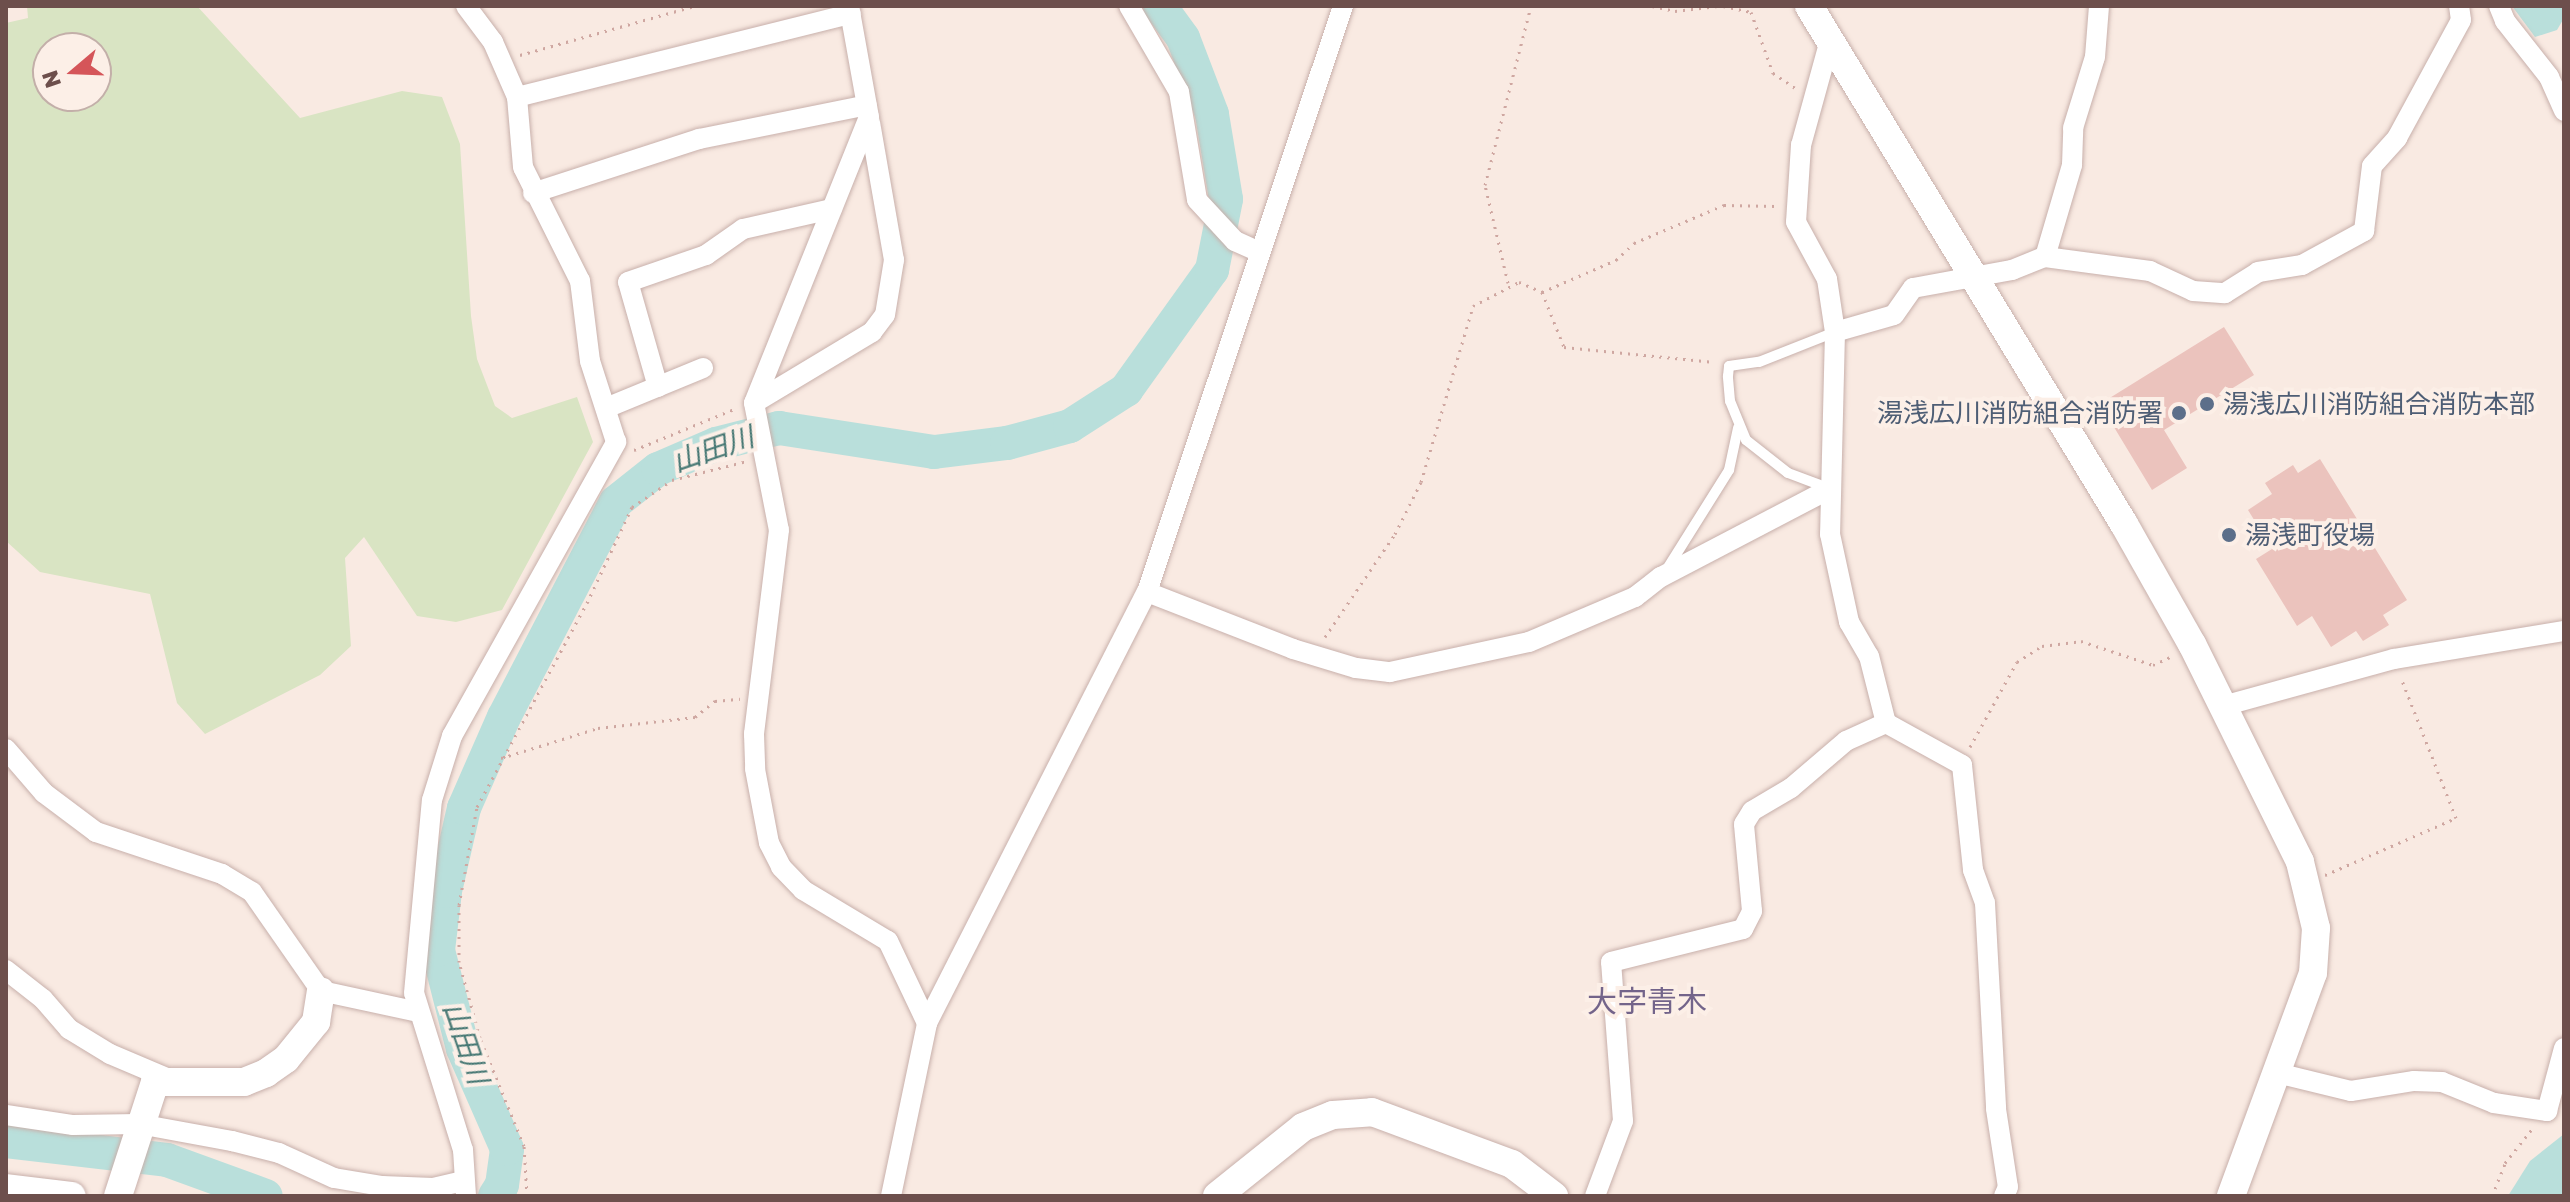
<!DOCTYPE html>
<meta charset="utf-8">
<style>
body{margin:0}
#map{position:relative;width:2570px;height:1202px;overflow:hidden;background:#f9eae2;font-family:"Golos Text","Noto Sans JP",sans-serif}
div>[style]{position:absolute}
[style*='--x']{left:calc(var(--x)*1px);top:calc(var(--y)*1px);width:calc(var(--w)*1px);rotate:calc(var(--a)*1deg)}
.green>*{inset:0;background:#d9e4c3}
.water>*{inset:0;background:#b9dfdb}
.river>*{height:34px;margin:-17px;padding:0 17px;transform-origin:17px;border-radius:17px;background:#b9dfdb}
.building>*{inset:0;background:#ebc3bd}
.path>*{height:3px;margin-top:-1.5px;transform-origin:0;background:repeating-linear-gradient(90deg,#cfa7a1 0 2px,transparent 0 8px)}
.roads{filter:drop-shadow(0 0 2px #c8b0ab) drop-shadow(0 0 2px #c8b0ab)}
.lane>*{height:10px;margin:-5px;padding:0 5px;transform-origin:5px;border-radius:5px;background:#fff}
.street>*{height:20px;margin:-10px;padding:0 10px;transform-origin:10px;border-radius:10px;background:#fff}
.secondary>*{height:28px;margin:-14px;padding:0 14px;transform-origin:14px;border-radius:14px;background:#fff}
.dots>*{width:22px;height:22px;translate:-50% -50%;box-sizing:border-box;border:4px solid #fcefe7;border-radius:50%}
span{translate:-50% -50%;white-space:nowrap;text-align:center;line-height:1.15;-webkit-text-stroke:8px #fcefe7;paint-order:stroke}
.service-label{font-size:26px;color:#4e5e75}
.left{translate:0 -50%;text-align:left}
.right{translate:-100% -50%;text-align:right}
.water-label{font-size:28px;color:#457773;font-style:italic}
.quarter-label{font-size:30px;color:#73648a}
.frame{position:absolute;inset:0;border:8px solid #6d4f4c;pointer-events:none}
.north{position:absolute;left:32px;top:32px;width:80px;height:80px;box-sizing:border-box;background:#fcefe7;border:2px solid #c3afa9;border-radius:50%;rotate:251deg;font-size:22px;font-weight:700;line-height:32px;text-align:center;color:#6d4f4c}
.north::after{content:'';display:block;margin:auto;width:28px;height:36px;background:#d55559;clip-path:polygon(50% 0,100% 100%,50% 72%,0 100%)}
</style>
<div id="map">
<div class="green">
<i style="clip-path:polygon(evenodd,27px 6px,197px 6px,300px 118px,402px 91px,442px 97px,460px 144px,471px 316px,477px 359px,495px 406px,512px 418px,577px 397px,593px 442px,502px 610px,456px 622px,417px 616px,364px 537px,345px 558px,351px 646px,320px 675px,205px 734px,177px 703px,150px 594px,40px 572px,6px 541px,6px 23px,28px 18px,27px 6px,48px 48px,96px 48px,96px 96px,48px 96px,48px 48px)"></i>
</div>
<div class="water">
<i style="clip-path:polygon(2512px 6px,2564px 6px,2564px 18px,2557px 30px,2535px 37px)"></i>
<i style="clip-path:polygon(2564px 1134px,2564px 1196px,2508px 1196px,2530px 1161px)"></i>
</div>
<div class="river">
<i style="--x:6;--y:1141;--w:162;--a:6.7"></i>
<i style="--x:167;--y:1160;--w:105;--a:20"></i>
<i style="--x:495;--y:1196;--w:13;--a:-58"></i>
<i style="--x:502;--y:1185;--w:36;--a:-82"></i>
<i style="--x:507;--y:1149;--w:109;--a:-113.7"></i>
<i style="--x:463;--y:1049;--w:102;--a:-104.2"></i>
<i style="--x:438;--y:950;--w:59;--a:-83.2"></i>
<i style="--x:445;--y:891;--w:85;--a:-77.1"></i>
<i style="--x:464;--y:808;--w:99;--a:-66.3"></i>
<i style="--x:504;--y:717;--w:242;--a:-62.5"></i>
<i style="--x:616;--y:502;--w:53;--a:-38.2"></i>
<i style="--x:658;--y:469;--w:63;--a:-23.3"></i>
<i style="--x:716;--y:444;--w:65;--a:-14.3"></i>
<i style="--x:779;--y:428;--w:157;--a:8.8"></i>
<i style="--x:934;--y:452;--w:74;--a:-7"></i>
<i style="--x:1007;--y:443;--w:65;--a:-15.1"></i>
<i style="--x:1070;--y:426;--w:67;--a:-32.7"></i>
<i style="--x:1126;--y:390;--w:148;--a:-54.4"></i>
<i style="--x:1212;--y:270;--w:72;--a:-78.8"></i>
<i style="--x:1226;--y:199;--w:86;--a:-99.4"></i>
<i style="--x:1212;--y:114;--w:81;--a:-110.9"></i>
<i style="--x:1183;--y:38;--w:39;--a:-126"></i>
</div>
<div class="building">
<i style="clip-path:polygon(2224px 327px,2254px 375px,2164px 430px,2187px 468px,2152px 490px,2100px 404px)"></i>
<i style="clip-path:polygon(2320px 459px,2407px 600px,2383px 615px,2389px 625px,2363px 641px,2356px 631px,2331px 647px,2312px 616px,2297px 626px,2256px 559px,2272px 549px,2248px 510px,2272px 494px,2265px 483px,2293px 465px,2298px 473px)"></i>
</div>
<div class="path">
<i style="--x:1652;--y:6;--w:24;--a:12"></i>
<i style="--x:1675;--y:11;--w:43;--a:-6.6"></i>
<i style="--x:1723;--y:6;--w:29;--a:12"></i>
<i style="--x:1751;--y:12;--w:65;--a:70.2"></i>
<i style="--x:1773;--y:73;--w:30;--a:34"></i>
<i style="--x:520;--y:55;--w:181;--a:-15.7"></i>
<i style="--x:1508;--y:283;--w:101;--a:-103.2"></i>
<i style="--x:1485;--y:185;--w:185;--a:-75.6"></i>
<i style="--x:1542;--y:292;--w:81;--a:-23.4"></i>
<i style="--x:1616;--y:260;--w:25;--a:-43"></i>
<i style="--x:1634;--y:243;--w:98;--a:-22.9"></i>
<i style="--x:1724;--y:205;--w:52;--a:1.1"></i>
<i style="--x:634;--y:450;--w:108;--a:-22.3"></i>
<i style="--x:1325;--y:637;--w:125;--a:-55.8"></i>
<i style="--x:1395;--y:534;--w:58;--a:-63.4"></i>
<i style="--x:1421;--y:482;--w:184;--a:-73.5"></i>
<i style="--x:1473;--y:306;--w:52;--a:-27.6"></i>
<i style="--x:1519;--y:282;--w:25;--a:23"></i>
<i style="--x:1542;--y:292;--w:59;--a:68.2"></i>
<i style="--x:1564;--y:347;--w:151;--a:5.7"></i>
<i style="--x:1970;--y:747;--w:97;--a:-61.1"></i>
<i style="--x:2017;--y:662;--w:30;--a:-33"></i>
<i style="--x:2042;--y:646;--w:39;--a:-7"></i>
<i style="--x:2081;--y:641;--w:76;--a:18.4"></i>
<i style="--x:2153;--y:665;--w:21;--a:-25"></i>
<i style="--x:501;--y:758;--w:102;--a:-17.2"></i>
<i style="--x:598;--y:728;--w:98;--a:-6.5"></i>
<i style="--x:695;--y:717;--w:26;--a:-39"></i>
<i style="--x:715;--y:701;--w:25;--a:-5"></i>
<i style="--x:2325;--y:875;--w:143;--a:-23.5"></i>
<i style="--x:2456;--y:818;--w:150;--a:-111.4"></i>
<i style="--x:527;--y:1196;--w:50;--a:-93.4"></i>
<i style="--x:524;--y:1146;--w:117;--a:-112.2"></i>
<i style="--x:480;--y:1038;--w:79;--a:-105.4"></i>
<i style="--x:459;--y:962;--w:57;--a:-90"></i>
<i style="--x:459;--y:905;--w:100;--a:-79.6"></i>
<i style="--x:477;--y:807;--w:232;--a:-61.7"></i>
<i style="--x:587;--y:603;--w:106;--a:-64.9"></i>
<i style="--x:632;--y:507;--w:48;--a:-34"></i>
<i style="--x:672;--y:480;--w:77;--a:-14.2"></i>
<i style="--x:2492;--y:1196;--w:35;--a:-68"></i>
<i style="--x:2505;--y:1163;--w:43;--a:-51.5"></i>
</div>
<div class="roads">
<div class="lane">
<i style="--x:1828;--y:488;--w:43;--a:-159.4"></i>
<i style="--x:1788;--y:473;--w:53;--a:-141.8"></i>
<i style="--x:1746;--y:440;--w:42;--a:-112.3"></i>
<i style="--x:1730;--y:401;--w:25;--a:-95"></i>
<i style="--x:1728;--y:376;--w:10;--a:-84"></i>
<i style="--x:1729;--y:366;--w:30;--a:-8"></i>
<i style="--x:1759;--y:362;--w:82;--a:-21.5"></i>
<i style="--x:1667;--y:569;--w:117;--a:-57.9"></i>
<i style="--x:1729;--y:470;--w:43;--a:-77.9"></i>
</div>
<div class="street">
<i style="--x:849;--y:6;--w:113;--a:79.8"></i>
<i style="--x:869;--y:117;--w:308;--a:111.9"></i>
<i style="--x:754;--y:403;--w:129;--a:78.9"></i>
<i style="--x:779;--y:530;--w:206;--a:97"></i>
<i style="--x:754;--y:734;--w:35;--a:88"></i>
<i style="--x:755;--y:769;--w:75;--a:79.3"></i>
<i style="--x:769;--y:843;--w:27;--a:63"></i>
<i style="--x:781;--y:867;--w:32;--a:46"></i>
<i style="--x:803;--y:890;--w:99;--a:31"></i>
<i style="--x:888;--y:941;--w:91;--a:64.6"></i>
<i style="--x:1129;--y:6;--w:99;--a:59.8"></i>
<i style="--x:1179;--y:92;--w:109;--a:80.5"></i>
<i style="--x:1197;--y:200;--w:56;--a:47.2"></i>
<i style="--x:1235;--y:241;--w:24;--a:24"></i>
<i style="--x:2499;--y:6;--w:16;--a:68"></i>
<i style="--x:2505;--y:21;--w:71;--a:51.8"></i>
<i style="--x:2549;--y:77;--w:37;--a:66"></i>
<i style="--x:1830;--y:40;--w:109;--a:105.4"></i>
<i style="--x:1801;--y:145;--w:77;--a:93.7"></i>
<i style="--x:1796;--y:222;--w:65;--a:61.5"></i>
<i style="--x:1827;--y:279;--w:54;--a:81.4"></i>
<i style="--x:1835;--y:332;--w:202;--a:91.4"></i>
<i style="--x:1830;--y:534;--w:90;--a:77.8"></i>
<i style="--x:1849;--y:622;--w:39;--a:60"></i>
<i style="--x:1869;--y:656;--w:69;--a:75.8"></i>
<i style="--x:1886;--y:723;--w:87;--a:28.9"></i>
<i style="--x:1962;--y:765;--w:106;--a:84"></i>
<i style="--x:1973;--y:870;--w:35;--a:70"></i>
<i style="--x:1985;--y:903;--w:206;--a:86.9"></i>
<i style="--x:1996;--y:1109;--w:79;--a:81.3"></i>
<i style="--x:2008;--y:1187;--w:10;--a:114"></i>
<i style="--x:517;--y:97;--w:344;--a:-14"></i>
<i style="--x:533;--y:193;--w:175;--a:-18"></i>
<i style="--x:699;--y:139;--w:171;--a:-11.4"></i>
<i style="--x:2045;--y:257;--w:96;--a:-73.6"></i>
<i style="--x:2072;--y:165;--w:37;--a:-88"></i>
<i style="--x:2073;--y:128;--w:74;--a:-72.8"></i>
<i style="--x:2095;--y:57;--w:51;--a:-85.5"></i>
<i style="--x:1835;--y:332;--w:61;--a:-16.1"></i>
<i style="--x:1894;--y:315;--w:33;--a:-55"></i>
<i style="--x:1913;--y:288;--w:101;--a:-10.3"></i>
<i style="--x:2012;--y:270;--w:35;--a:-22"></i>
<i style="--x:2045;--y:257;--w:106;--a:7.6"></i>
<i style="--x:2150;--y:271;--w:47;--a:24.9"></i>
<i style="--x:2193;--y:291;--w:32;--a:4"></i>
<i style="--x:2225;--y:293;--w:39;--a:-32"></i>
<i style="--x:2258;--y:272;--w:45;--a:-9"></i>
<i style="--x:2302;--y:265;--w:71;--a:-28.7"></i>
<i style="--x:2364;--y:231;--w:65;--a:-83"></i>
<i style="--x:2372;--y:166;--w:38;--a:-48"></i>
<i style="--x:2397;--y:138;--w:134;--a:-61.5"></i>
<i style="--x:2461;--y:20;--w:14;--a:-98"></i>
<i style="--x:658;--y:387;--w:109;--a:-105.9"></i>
<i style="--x:628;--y:282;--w:83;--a:-19.1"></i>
<i style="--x:706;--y:255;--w:45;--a:-35.1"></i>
<i style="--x:743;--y:229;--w:91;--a:-12.7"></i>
<i style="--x:754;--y:403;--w:138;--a:-31"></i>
<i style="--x:872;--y:332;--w:21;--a:-53"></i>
<i style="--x:885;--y:315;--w:56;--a:-80.7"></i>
<i style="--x:894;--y:260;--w:139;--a:-99.9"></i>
<i style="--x:606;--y:408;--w:105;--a:-22.4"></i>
<i style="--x:1147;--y:592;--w:157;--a:21.3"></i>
<i style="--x:1293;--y:649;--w:66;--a:16.8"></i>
<i style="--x:1356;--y:668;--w:34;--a:7"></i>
<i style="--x:1390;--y:672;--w:142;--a:-12.2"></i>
<i style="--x:1529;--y:642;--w:115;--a:-23"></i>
<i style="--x:1635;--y:597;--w:33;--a:-38"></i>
<i style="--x:1661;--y:577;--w:190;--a:-27.6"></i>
<i style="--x:2223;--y:706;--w:177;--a:-15.4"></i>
<i style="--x:2394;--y:659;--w:172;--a:-9.4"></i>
<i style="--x:6;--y:749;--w:58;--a:49.2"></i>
<i style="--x:44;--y:793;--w:65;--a:36.9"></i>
<i style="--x:96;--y:832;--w:133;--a:18.4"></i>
<i style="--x:222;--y:874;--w:35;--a:31"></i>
<i style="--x:252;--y:892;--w:121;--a:55.1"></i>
<i style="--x:321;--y:991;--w:99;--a:12.2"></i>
<i style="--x:6;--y:970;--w:47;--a:38.1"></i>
<i style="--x:43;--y:999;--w:40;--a:49"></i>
<i style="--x:69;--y:1029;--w:48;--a:31.4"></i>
<i style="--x:110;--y:1054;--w:64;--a:23"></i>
<i style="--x:2277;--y:1073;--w:76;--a:13.7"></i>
<i style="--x:2351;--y:1091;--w:64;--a:-9"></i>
<i style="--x:2414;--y:1081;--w:28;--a:2"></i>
<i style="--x:2442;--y:1082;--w:56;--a:22"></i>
<i style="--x:2494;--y:1103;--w:54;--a:8.6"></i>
<i style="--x:2547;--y:1111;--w:65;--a:-74.9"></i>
<i style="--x:6;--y:1115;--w:68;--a:8.5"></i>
<i style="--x:73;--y:1125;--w:66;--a:-0.9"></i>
<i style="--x:139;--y:1124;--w:95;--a:10.4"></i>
<i style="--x:232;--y:1141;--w:49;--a:14.3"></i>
<i style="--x:279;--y:1153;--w:60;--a:24.4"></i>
<i style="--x:334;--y:1178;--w:49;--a:9.5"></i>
<i style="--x:382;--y:1186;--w:51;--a:2.2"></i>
<i style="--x:433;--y:1188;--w:32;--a:-13"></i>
<i style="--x:466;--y:1196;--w:46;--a:-93.7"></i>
<i style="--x:463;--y:1150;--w:164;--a:-107.3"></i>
<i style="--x:414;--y:993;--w:194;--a:-84.7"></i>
<i style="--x:432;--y:800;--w:67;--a:-72.6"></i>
<i style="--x:452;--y:736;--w:337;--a:-60.8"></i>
<i style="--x:616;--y:442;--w:85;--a:-107.8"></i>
<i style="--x:590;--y:361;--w:81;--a:-97.1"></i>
<i style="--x:580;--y:281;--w:127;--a:-116.6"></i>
<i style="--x:523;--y:167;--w:70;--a:-94.9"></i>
<i style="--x:517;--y:97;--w:60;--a:-113.6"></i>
<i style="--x:493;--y:42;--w:45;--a:-126.9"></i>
<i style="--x:891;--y:1196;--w:177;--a:-78.2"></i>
<i style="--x:927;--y:1023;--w:484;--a:-63"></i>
<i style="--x:1147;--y:592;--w:618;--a:-71.51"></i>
<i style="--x:1595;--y:1196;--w:80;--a:-69.5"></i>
<i style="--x:1623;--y:1121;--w:159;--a:-94.3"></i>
<i style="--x:1611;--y:962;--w:136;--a:-14"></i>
<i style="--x:1743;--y:929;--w:20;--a:-63"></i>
<i style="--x:1752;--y:911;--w:87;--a:-95.3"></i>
<i style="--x:1744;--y:824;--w:15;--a:-58"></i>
<i style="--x:1752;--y:811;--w:45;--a:-30.5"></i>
<i style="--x:1791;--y:788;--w:72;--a:-40.5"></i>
<i style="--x:1846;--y:741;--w:44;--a:-24.2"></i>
</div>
<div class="secondary">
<i style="--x:1809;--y:6;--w:606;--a:58.7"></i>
<i style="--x:2124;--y:524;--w:138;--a:60.5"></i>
<i style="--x:2192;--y:644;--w:243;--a:63.6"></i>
<i style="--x:2300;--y:862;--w:68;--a:76.4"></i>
<i style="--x:2316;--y:928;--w:45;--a:93.8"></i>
<i style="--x:2313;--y:973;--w:238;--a:110.2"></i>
<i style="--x:6;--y:1188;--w:66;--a:6.9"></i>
<i style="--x:118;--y:1196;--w:120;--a:-72"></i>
<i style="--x:155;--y:1082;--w:89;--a:0"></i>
<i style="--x:244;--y:1082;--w:24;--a:-22"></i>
<i style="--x:266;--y:1073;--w:24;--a:-35"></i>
<i style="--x:286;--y:1059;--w:48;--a:-51"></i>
<i style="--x:316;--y:1022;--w:31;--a:-81"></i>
<i style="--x:1217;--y:1196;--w:110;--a:-38.7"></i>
<i style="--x:1303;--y:1127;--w:32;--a:-22"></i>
<i style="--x:1333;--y:1115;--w:39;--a:-4"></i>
<i style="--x:1372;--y:1112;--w:149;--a:20.4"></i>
<i style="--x:1512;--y:1164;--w:53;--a:37.3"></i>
</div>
</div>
<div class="dots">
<i style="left:2207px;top:404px;background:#5c6f8a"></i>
<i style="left:2179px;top:413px;background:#5c6f8a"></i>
<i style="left:2229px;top:535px;background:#5c6f8a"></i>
</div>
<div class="service-label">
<span class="left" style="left:2223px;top:404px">湯浅広川消防組合消防本部</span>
<span class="right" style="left:2163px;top:413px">湯浅広川消防組合消防署</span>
<span class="left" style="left:2245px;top:535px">湯浅町役場</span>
</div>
<div class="water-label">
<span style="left:713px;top:449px;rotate:-19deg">山田川</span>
<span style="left:466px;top:1043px;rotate:71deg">山田川</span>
</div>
<div class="quarter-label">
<span style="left:1647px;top:1001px">大字青木</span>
</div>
<div class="frame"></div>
<div class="north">N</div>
</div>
